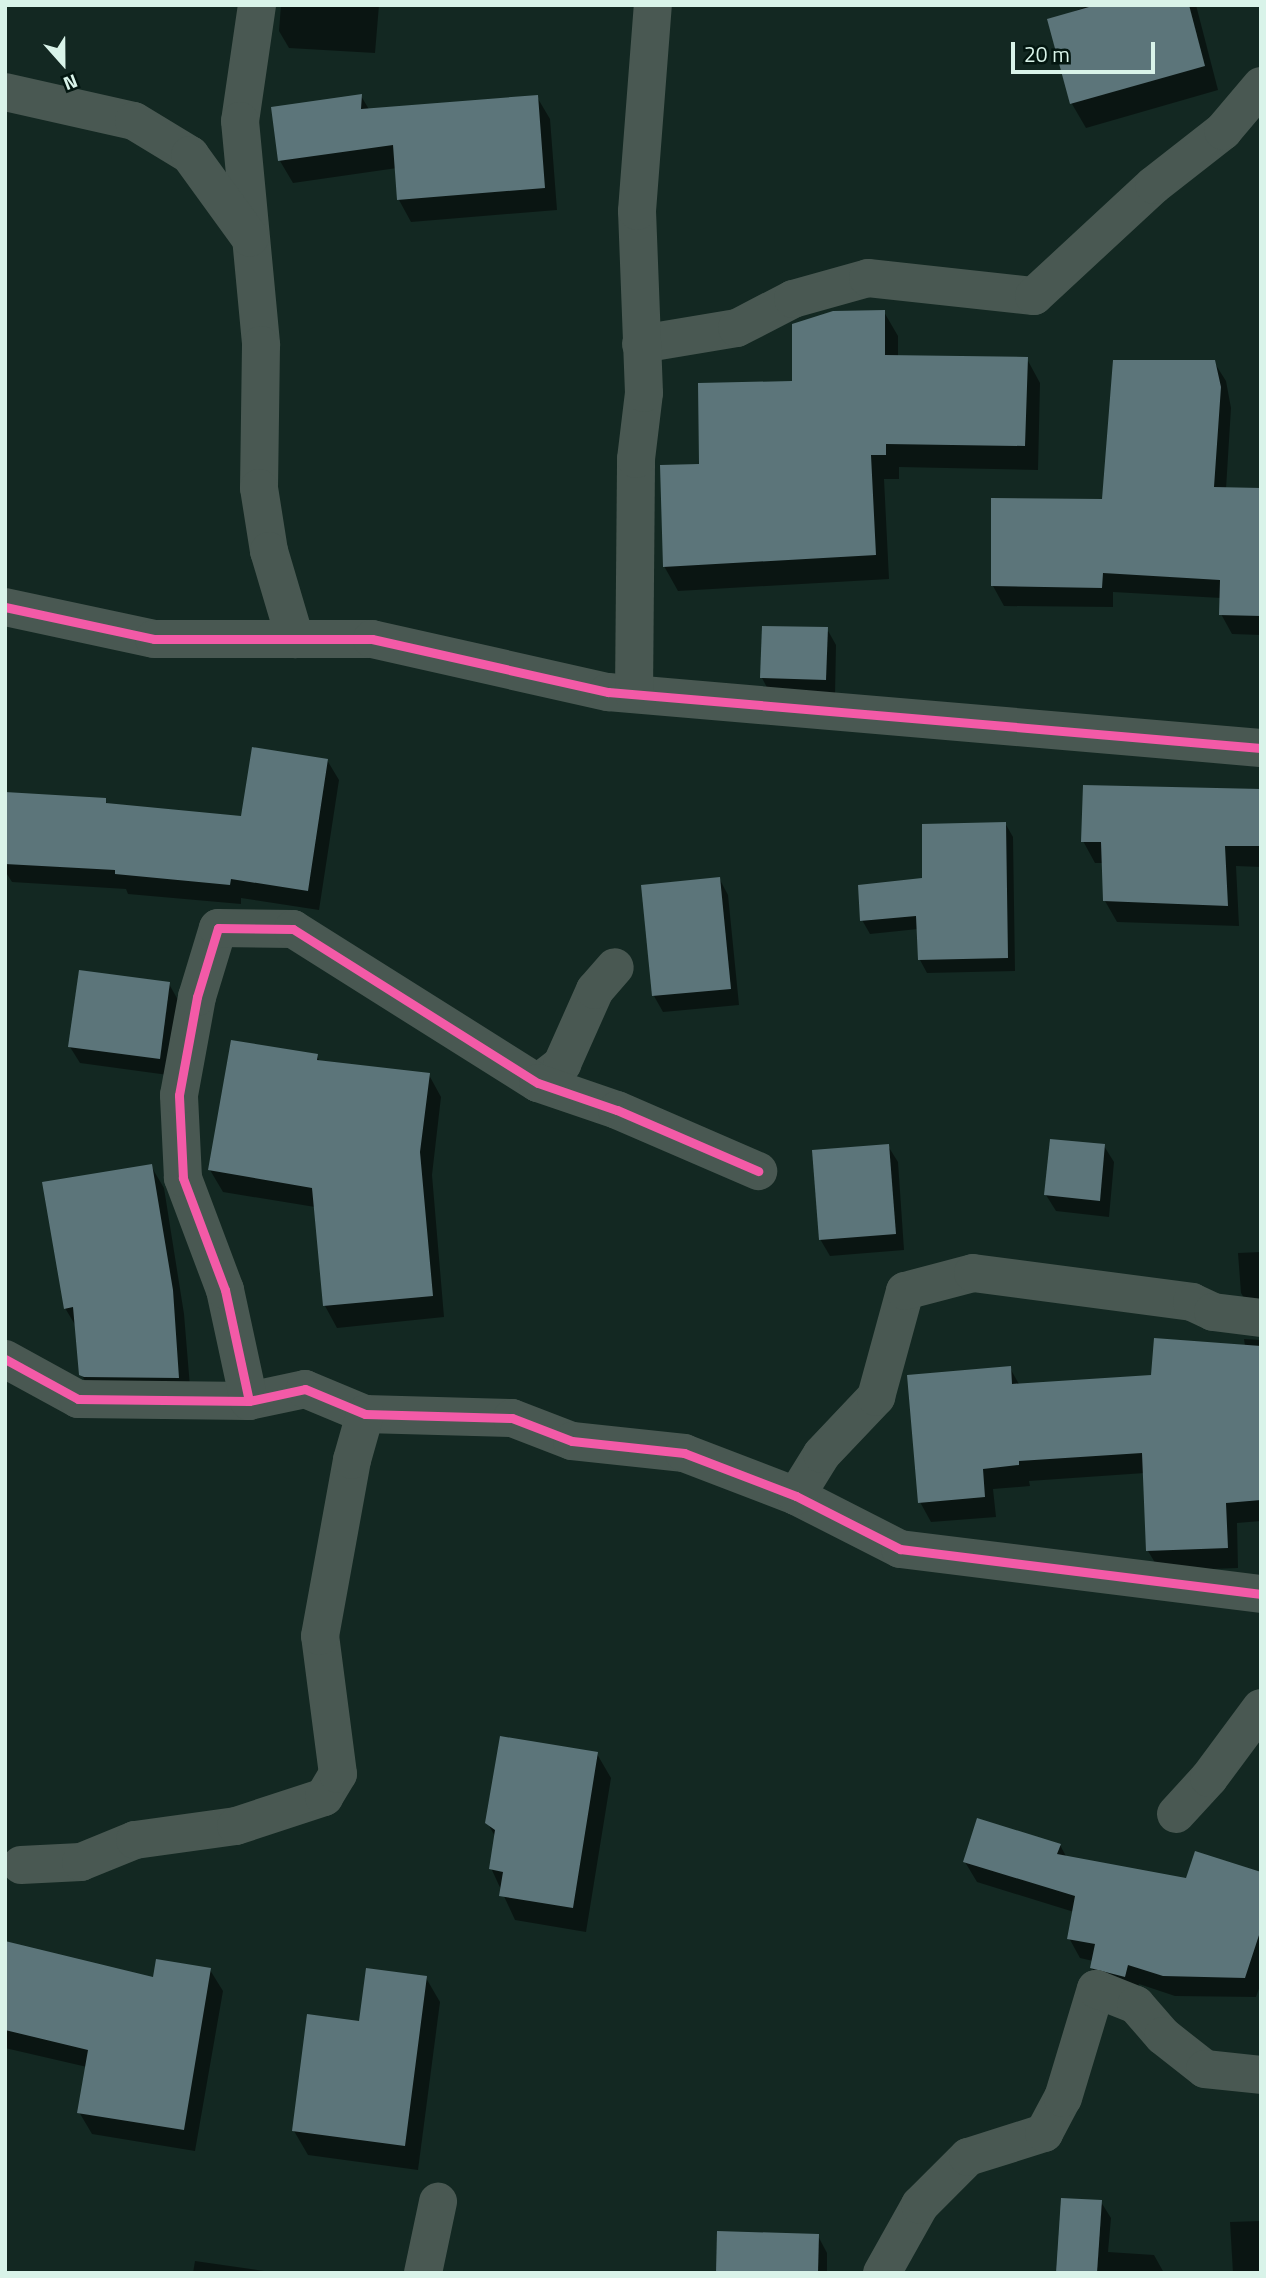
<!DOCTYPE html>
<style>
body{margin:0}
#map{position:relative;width:1266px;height:2278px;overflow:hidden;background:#132822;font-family:"Titillium Web",sans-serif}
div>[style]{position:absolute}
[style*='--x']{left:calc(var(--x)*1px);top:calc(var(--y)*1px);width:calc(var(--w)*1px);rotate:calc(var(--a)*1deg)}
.shadow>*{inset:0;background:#0007}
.building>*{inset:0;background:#5c757a}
.minor>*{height:38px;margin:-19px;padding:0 19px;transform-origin:19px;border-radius:19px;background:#495852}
.cycleway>*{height:9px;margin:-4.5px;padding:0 4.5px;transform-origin:4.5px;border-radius:4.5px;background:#f35aa7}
span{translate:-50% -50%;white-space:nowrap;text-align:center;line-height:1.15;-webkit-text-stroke:7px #031610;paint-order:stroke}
.frame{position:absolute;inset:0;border:7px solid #d9f3e9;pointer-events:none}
.north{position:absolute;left:28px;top:28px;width:70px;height:70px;-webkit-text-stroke:5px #031610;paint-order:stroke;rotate:159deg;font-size:19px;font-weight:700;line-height:28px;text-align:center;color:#d9f3e9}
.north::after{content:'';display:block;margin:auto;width:24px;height:32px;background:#d9f3e9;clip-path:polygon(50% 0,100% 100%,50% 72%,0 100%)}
.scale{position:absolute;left:1011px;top:42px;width:144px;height:32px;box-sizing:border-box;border:4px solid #d9f3e9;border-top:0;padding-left:9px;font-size:21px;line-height:24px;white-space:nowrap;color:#d9f3e9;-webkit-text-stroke:5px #031610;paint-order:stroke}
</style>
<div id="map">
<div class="shadow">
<i style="clip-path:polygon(281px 5px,379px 5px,375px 53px,289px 48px,279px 31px)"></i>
<i style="clip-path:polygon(1090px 5px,1196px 5px,1218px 90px,1086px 128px,1072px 104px,1049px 21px)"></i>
<i style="clip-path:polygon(361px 96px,370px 111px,537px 97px,550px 119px,557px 210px,411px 222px,399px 200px,397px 168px,293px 183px,280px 161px)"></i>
<i style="clip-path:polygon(884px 312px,898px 336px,898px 357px,1027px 359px,1040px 383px,1038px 470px,899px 467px,899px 479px,884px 479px,889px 579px,678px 591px,664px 566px,701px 465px)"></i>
<i style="clip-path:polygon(1214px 362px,1226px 381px,1231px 408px,1226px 489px,1261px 490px,1261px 635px,1232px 634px,1221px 614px,1221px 598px,1113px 592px,1113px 607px,1004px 606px,993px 586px,1103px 501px)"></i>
<i style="clip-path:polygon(827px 629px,836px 645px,835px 696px,771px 695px,762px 678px)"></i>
<i style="clip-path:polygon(327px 760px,339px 780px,319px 910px,241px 898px,241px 904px,128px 894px,126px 889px,12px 882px,5px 871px,5px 794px,105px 800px,108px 805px,243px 818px)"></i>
<i style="clip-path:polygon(1261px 791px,1261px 867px,1236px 866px,1239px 926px,1117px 922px,1105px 901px,1103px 863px,1095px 863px,1083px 841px)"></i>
<i style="clip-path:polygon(1005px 823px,1013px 837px,1015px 971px,927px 973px,920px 960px,918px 929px,870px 934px,862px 920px)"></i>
<i style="clip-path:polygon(719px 878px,728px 895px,739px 1005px,663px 1012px,654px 996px,643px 886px)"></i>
<i style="clip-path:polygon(169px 984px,178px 1000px,168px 1075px,80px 1063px,70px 1047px)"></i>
<i style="clip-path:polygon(317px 1056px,320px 1062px,429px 1075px,441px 1097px,432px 1175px,444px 1317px,337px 1328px,325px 1306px,315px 1207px,223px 1192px,210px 1170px)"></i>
<i style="clip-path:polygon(888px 1146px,898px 1162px,904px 1250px,830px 1256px,820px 1239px)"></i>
<i style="clip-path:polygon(1104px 1146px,1114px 1162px,1109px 1217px,1056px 1211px,1046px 1195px)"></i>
<i style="clip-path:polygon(151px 1166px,164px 1188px,184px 1314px,191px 1399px,94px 1396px,81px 1374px,77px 1328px,65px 1308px)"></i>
<i style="clip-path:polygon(1261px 1252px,1261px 1314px,1253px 1313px,1241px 1293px,1238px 1253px)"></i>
<i style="clip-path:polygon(1244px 1339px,1261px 1340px,1261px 1521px,1237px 1523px,1238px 1568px,1160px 1571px,1148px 1551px,1145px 1473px,1029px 1481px,1030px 1486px,993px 1489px,996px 1517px,931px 1522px,920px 1502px,1010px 1368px,1020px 1386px,1153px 1377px,1245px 1346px)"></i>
<i style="clip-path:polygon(597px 1754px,611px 1778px,586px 1932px,515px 1920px,491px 1868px,496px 1838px,487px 1822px)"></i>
<i style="clip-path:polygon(1060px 1845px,1067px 1858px,1187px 1880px,1261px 1874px,1261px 1983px,1256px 1997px,1175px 1996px,1139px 1984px,1136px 1996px,1104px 1988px,1092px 1968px,1093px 1961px,1080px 1958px,1069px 1938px,1074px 1912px,977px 1882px,965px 1862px)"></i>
<i style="clip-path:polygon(5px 1943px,154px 1979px,210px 1970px,223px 1991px,195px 2151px,92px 2134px,79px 2112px,87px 2067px,5px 2048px)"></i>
<i style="clip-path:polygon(426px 1978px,440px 2002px,418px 2170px,308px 2155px,294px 2131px,360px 2023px)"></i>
<i style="clip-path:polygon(1101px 2202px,1111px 2218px,1108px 2252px,1154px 2255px,1164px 2273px,1058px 2273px)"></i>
<i style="clip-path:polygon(1261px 2221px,1261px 2273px,1233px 2273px,1230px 2222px)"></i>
<i style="clip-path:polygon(818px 2236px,827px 2253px,827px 2273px,718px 2273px)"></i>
<i style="clip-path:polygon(195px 2261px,271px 2272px,271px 2273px,193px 2273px)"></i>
</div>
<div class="building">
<i style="clip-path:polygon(1096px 5px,1189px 5px,1205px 66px,1070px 104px,1047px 19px)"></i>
<i style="clip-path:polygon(362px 94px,361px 109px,538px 95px,545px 188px,397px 200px,393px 145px,278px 161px,271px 107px)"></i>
<i style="clip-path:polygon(885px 310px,885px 355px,1028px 357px,1025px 446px,886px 444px,886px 455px,871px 455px,876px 555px,663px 567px,660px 465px,699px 464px,698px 383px,792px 381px,792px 324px,833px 311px)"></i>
<i style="clip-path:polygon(1113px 360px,1215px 360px,1221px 387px,1214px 487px,1261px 488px,1261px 616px,1219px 615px,1220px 580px,1103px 573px,1102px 588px,991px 586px,991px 498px,1102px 499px)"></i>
<i style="clip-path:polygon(762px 626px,828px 627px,826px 680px,760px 678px)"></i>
<i style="clip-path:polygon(252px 747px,328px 759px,308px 891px,231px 879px,230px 885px,115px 874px,115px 870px,5px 864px,5px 792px,106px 798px,106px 803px,241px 816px)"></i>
<i style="clip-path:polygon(1083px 785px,1261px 789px,1261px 846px,1225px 846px,1228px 906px,1103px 901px,1101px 842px,1081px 842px)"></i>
<i style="clip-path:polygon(1006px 822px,1008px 958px,918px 960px,916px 916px,860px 921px,858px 885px,922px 878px,922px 824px)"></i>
<i style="clip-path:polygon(720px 877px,731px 989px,652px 996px,641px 885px)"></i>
<i style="clip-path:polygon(79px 970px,170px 982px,160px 1059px,68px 1047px)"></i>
<i style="clip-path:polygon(231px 1040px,318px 1054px,317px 1060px,430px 1073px,420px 1152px,433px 1296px,323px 1306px,312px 1188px,208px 1170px)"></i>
<i style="clip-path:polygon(1050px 1139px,1105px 1144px,1100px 1201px,1044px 1195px)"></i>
<i style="clip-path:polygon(889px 1144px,896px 1234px,819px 1240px,812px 1150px)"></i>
<i style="clip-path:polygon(152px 1164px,173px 1290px,179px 1378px,84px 1377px,79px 1375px,73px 1307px,64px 1309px,42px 1182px)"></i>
<i style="clip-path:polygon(1154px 1338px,1261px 1346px,1261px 1500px,1226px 1503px,1228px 1548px,1146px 1551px,1142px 1453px,1019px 1461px,1019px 1465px,983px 1469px,985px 1497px,918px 1503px,907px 1375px,1011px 1366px,1012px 1384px,1151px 1375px)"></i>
<i style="clip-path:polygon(500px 1736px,598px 1752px,573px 1908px,499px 1896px,503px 1872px,489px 1869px,495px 1830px,485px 1823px)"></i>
<i style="clip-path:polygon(977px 1818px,1061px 1844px,1057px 1854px,1186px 1878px,1195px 1851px,1261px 1872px,1261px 1929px,1245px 1978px,1163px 1976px,1128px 1965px,1125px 1977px,1090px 1968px,1095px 1944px,1067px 1939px,1075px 1896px,963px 1862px)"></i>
<i style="clip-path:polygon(5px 1941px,153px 1977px,156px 1959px,211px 1968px,184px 2130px,77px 2113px,88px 2050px,5px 2030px)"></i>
<i style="clip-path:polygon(366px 1968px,427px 1976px,405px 2146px,292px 2131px,307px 2014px,359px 2021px)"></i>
<i style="clip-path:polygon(1061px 2198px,1102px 2200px,1097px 2273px,1056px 2273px)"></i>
<i style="clip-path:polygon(717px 2231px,819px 2234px,818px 2273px,716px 2273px)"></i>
</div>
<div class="minor">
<i style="--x:257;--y:5;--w:117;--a:98.3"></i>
<i style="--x:240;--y:121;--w:225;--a:84.6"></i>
<i style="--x:261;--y:345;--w:143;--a:90.8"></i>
<i style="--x:259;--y:488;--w:64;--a:81"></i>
<i style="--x:269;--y:551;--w:92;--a:73.5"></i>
<i style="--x:5;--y:92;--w:132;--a:12.7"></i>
<i style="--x:134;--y:121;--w:66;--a:31.3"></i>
<i style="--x:190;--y:155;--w:102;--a:54.1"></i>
<i style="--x:641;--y:344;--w:97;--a:-9.5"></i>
<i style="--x:737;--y:328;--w:63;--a:-27.4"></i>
<i style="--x:793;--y:299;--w:78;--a:-15.6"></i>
<i style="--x:868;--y:278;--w:167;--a:6.2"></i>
<i style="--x:1034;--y:296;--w:163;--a:-42.8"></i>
<i style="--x:1154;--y:185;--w:88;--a:-38"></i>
<i style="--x:1223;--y:131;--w:59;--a:-49.8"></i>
<i style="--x:5;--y:607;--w:152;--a:12.1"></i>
<i style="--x:154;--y:639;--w:218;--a:0"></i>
<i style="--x:372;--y:639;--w:242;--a:12.7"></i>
<i style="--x:608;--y:692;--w:655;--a:4.9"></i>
<i style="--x:634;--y:694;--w:235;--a:-89.5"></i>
<i style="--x:636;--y:459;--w:66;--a:-83.1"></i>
<i style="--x:644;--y:393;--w:182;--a:-92.2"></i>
<i style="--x:637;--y:211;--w:207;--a:-85.6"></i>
<i style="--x:538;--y:1083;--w:31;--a:-38"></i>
<i style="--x:562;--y:1064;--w:81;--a:-66"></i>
<i style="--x:595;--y:990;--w:30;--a:-49"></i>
<i style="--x:5;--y:1359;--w:83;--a:28.7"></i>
<i style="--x:78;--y:1399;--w:171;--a:0.7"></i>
<i style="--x:249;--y:1401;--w:57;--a:-12.1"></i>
<i style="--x:305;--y:1389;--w:65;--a:22.6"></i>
<i style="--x:365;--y:1414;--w:147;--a:1.6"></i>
<i style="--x:512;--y:1418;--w:64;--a:21"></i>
<i style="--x:572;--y:1441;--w:113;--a:6.1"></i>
<i style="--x:684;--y:1453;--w:120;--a:21"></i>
<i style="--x:796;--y:1496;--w:117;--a:27"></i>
<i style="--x:900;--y:1549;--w:364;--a:7.1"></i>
<i style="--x:249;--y:1401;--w:114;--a:-102.2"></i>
<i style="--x:225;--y:1290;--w:120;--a:-110.6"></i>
<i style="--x:183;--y:1178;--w:83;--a:-92.8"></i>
<i style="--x:179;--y:1095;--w:100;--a:-79.6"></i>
<i style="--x:197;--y:997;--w:72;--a:-73.1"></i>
<i style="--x:218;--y:928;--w:75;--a:0.8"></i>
<i style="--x:293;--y:929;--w:289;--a:32.2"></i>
<i style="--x:538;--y:1083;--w:83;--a:18.9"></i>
<i style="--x:617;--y:1110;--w:154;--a:23.4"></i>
<i style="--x:796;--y:1496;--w:49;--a:-58.2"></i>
<i style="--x:822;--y:1454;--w:79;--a:-46.5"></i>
<i style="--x:876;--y:1397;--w:110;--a:-74.7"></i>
<i style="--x:905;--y:1291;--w:70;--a:-14.8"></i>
<i style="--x:973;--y:1273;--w:221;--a:7.5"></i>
<i style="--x:1192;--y:1302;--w:23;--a:25"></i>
<i style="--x:1213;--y:1312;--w:48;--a:7.1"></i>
<i style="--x:1176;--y:1814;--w:49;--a:-47.5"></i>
<i style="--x:1209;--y:1778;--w:87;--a:-53.4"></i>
<i style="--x:21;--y:1865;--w:60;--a:-2.9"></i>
<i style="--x:81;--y:1862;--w:58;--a:-22.2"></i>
<i style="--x:135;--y:1840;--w:102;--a:-7.9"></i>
<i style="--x:236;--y:1826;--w:93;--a:-18.2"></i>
<i style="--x:324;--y:1797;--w:27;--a:-59"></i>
<i style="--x:338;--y:1774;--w:139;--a:-97.4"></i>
<i style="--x:320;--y:1636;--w:179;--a:-79.7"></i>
<i style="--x:352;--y:1460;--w:48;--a:-74.2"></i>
<i style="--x:423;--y:2273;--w:73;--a:-78.1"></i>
<i style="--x:882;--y:2273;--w:78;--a:-60.8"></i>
<i style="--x:920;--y:2205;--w:68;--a:-45"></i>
<i style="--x:968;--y:2157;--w:80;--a:-17.5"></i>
<i style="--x:1044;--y:2133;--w:40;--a:-62"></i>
<i style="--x:1063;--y:2098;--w:114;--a:-73.2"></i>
<i style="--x:1096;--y:1989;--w:43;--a:21.8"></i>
<i style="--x:1136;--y:2005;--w:41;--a:48.9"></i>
<i style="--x:1163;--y:2036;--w:53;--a:38.2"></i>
<i style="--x:1205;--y:2069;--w:56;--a:6.1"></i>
</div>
<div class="cycleway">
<i style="--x:5;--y:607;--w:152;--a:12.1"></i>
<i style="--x:154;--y:639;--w:218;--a:0"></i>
<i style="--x:372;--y:639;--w:242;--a:12.7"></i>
<i style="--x:608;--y:692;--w:655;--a:4.9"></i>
<i style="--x:5;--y:1359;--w:83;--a:28.7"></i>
<i style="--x:78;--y:1399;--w:171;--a:0.7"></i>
<i style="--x:249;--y:1401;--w:57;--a:-12.1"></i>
<i style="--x:305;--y:1389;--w:65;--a:22.6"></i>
<i style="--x:365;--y:1414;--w:147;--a:1.6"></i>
<i style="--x:512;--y:1418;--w:64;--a:21"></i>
<i style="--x:572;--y:1441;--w:113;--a:6.1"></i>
<i style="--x:684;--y:1453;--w:120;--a:21"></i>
<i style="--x:796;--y:1496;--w:117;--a:27"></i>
<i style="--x:900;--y:1549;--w:364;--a:7.1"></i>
<i style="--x:249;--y:1401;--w:114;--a:-102.2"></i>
<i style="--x:225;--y:1290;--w:120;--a:-110.6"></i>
<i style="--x:183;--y:1178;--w:83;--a:-92.8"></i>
<i style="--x:179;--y:1095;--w:100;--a:-79.6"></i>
<i style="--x:197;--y:997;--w:72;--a:-73.1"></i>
<i style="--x:218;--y:928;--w:75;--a:0.8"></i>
<i style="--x:293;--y:929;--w:289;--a:32.2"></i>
<i style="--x:538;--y:1083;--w:83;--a:18.9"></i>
<i style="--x:617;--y:1110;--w:154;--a:23.4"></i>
</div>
<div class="frame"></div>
<div class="north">N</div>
<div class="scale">20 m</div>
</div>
